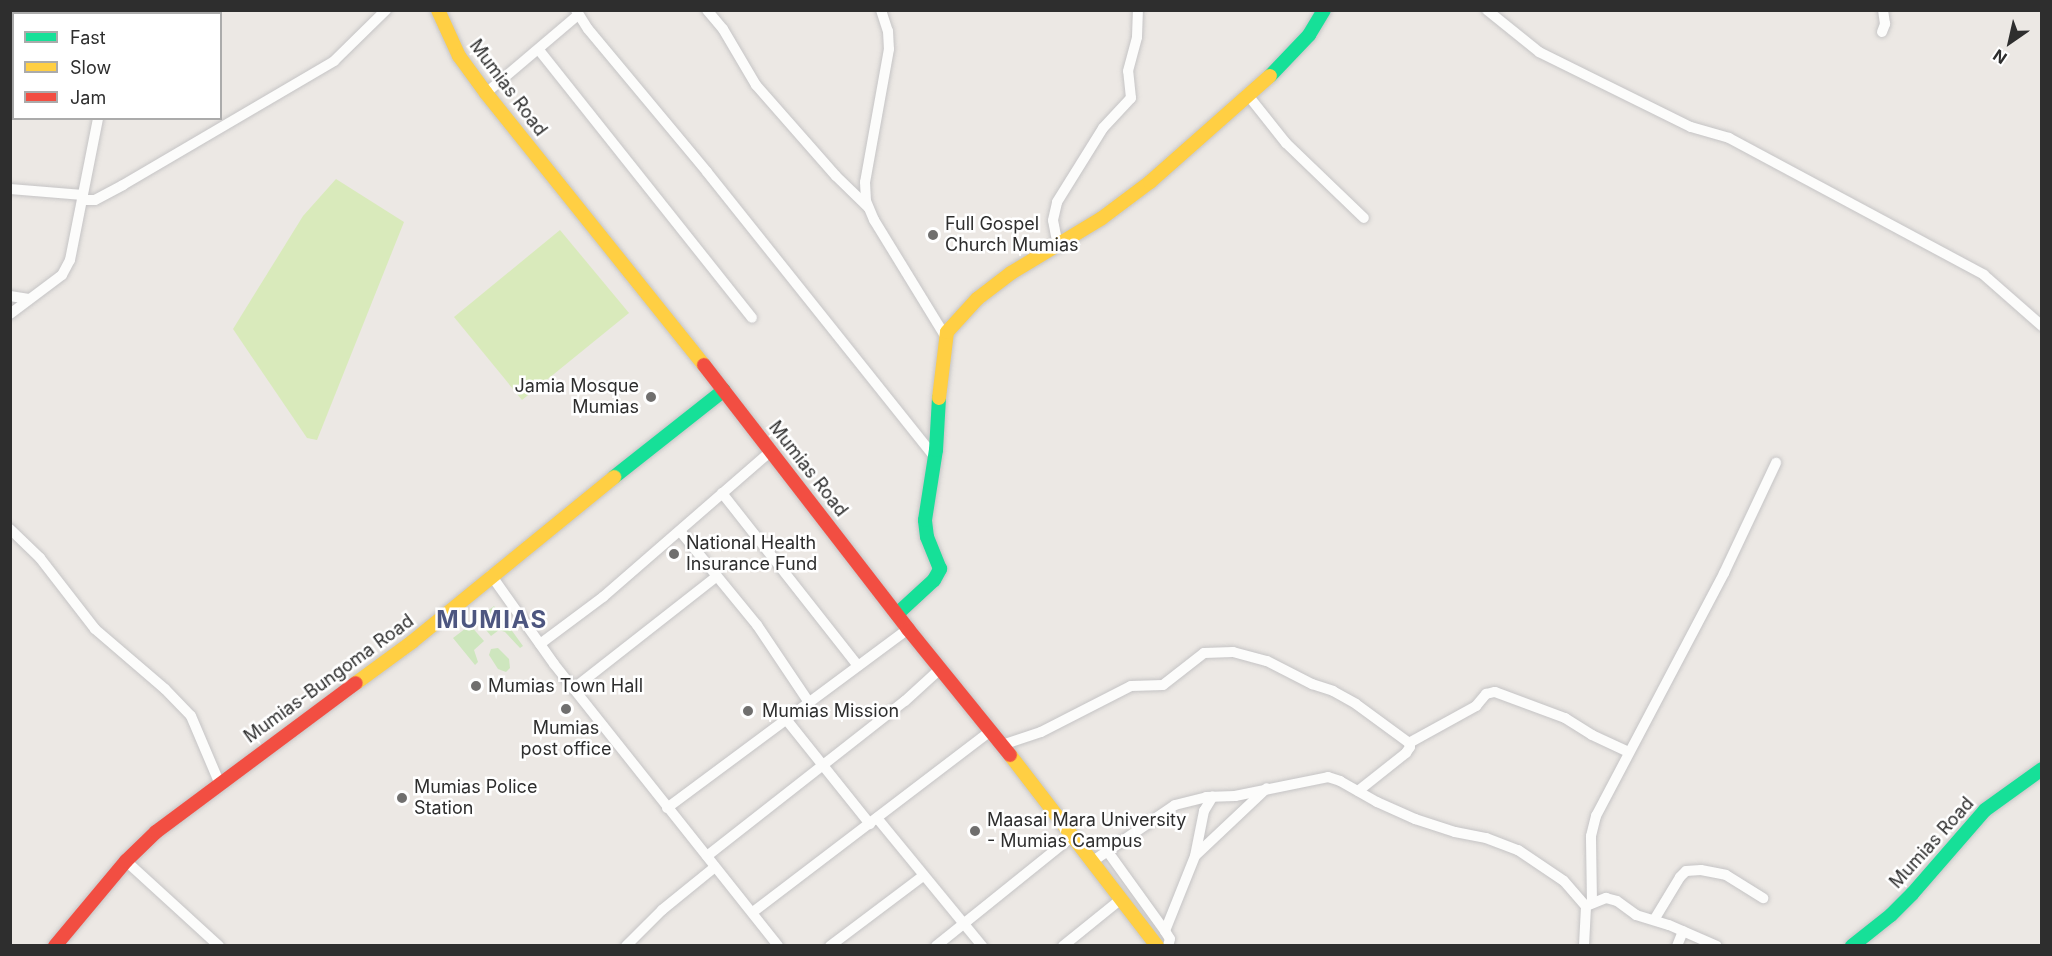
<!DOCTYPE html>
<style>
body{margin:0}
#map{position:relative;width:2052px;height:956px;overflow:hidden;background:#ece8e4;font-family:Inter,sans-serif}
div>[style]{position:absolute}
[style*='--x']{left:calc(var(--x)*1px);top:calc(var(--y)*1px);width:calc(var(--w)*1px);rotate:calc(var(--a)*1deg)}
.green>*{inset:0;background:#cee6be}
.pitch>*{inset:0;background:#d9eabb}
.roads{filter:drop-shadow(0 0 2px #c5c4c5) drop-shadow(0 0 2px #c5c4c5)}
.street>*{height:10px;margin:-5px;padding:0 5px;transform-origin:5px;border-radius:5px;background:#fcfcfb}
.fast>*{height:14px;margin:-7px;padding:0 7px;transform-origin:7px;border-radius:7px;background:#16e098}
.slow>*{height:14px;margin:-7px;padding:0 7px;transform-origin:7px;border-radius:7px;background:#ffcf43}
.jam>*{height:14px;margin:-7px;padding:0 7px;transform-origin:7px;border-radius:7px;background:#f24e42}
.dots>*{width:16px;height:16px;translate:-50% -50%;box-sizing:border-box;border:3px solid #fff;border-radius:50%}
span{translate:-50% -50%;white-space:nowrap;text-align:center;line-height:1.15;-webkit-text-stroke:5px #fff;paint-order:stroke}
.street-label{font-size:18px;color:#2e2e2e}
.poi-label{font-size:18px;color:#2e2e2e}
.left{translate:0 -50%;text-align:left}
.right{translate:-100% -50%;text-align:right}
.district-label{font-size:24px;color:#4d5680;font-weight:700;letter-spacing:1.5px}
.frame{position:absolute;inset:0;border:12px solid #2e2e2e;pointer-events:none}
.legend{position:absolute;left:12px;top:12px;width:210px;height:108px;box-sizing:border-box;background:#fff;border:2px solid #ababab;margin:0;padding:8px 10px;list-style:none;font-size:18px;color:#2e2e2e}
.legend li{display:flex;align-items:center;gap:12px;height:30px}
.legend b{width:30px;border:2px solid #ababab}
.north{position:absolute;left:1980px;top:12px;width:60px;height:60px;-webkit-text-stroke:4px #fff;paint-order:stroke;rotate:214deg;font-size:16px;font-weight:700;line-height:24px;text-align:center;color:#2e2e2e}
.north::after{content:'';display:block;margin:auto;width:21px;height:27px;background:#2e2e2e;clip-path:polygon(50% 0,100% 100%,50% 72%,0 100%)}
</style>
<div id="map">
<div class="green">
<i style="clip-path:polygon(494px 606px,523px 646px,520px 648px,505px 632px,499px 630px,491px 636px,477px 619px)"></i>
<i style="clip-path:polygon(470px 625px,484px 641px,474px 650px,478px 662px,475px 665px,453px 638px)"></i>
<i style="clip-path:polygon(498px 648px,509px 659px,510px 668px,506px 672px,498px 669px,489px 655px,491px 649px)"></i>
</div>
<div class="pitch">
<i style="clip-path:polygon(336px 179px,404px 222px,317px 440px,307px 438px,233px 329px,303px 216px)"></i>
<i style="clip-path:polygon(560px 230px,629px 313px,522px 400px,454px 317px)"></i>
</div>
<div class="roads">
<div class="street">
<i style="--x:576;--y:10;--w:22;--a:58"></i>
<i style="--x:588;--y:29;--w:186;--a:50.2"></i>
<i style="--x:707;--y:172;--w:366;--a:51.4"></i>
<i style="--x:707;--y:10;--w:25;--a:50"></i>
<i style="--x:723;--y:29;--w:65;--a:59.5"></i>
<i style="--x:756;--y:85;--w:121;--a:48.7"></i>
<i style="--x:836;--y:176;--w:45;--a:44.1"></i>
<i style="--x:881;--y:10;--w:22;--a:72"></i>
<i style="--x:888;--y:31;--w:18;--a:87"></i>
<i style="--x:889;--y:49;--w:135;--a:100.2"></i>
<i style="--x:865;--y:182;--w:19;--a:87"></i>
<i style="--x:866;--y:201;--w:21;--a:67"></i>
<i style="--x:874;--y:220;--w:136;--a:58.5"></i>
<i style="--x:1487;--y:10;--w:67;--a:38.9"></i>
<i style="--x:1539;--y:52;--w:169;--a:26.3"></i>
<i style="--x:1691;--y:127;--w:40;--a:16"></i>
<i style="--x:1729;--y:138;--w:289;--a:28.2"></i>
<i style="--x:1984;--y:275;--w:77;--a:41.3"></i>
<i style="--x:142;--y:14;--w:4;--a:-63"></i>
<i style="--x:1882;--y:32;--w:9;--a:-69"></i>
<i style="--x:1885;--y:24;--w:14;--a:-98"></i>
<i style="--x:539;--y:50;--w:342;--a:51.5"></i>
<i style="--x:486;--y:93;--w:121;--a:-40.3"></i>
<i style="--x:1247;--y:94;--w:63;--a:51.5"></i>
<i style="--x:1286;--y:143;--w:108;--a:43.9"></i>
<i style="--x:10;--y:189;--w:73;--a:4.7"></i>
<i style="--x:82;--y:200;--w:13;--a:0"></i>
<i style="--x:95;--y:200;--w:32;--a:-28"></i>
<i style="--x:123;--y:185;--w:245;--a:-30.4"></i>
<i style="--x:334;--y:61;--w:73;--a:-44.4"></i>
<i style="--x:1058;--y:246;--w:26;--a:-101"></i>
<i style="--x:1053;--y:220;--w:18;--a:-77"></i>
<i style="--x:1057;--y:202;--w:87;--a:-58.1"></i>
<i style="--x:1103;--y:128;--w:41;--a:-47"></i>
<i style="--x:1131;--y:98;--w:27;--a:-96"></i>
<i style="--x:1128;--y:71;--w:35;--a:-75"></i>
<i style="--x:1137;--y:37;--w:27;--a:-88"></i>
<i style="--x:10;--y:296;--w:19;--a:9"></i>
<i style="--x:10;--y:314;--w:65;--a:-36.9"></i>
<i style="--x:62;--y:275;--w:17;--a:-62"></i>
<i style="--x:70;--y:260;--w:145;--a:-78.8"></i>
<i style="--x:722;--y:493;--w:220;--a:51.8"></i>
<i style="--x:10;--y:529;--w:42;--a:44"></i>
<i style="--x:40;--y:558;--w:90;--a:52.2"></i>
<i style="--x:95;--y:629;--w:92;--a:40.6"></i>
<i style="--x:165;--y:689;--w:37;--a:46"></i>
<i style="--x:191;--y:716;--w:72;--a:67"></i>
<i style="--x:680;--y:531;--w:122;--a:50.7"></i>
<i style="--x:757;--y:625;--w:92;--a:56.1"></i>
<i style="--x:491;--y:575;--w:109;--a:54.7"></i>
<i style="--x:554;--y:664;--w:360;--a:51.5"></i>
<i style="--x:540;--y:644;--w:79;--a:-36.7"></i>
<i style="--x:603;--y:597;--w:223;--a:-41"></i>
<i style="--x:573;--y:689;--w:183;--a:-38.1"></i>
<i style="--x:785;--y:718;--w:136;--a:51.3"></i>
<i style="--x:1409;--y:743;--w:77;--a:-28.9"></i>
<i style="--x:1476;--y:706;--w:16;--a:-50"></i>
<i style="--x:1486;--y:694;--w:9;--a:-13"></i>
<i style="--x:1495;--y:692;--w:75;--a:20.4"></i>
<i style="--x:1565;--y:718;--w:32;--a:32"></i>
<i style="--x:1592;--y:735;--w:40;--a:25"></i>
<i style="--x:1002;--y:745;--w:41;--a:-18.4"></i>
<i style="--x:1041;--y:732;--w:101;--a:-27.1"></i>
<i style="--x:1131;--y:686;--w:32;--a:-2"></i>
<i style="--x:1163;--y:685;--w:52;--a:-38"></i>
<i style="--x:1204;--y:653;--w:29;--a:-2"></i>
<i style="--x:1233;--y:652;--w:35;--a:15"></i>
<i style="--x:1267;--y:661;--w:51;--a:27.1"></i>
<i style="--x:1312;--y:684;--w:22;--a:18"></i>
<i style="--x:1333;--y:691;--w:26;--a:29"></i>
<i style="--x:1356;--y:704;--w:66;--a:36.3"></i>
<i style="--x:1409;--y:743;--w:4;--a:76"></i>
<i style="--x:1410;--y:747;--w:7;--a:124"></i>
<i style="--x:1406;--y:753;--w:61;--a:141.6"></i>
<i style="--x:667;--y:808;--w:300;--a:-36.6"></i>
<i style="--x:877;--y:818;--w:166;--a:50.6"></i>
<i style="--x:1108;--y:852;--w:97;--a:54.2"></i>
<i style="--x:1165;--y:931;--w:9;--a:58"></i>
<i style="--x:1170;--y:939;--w:7;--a:106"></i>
<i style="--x:1197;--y:854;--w:96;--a:-43.3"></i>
<i style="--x:707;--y:856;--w:251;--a:-38.1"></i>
<i style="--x:905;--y:701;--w:47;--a:-42.4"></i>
<i style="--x:126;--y:861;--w:126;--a:42.4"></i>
<i style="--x:1093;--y:861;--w:99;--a:-34.3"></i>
<i style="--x:1175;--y:805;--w:32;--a:-14"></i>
<i style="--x:1206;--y:797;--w:29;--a:-2"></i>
<i style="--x:1235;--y:796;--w:95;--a:-11.5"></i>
<i style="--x:1328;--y:777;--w:13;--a:18"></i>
<i style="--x:1340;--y:781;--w:43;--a:29.6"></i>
<i style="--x:1377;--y:802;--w:42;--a:24.1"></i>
<i style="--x:1415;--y:819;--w:42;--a:18"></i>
<i style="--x:1455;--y:832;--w:32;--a:11"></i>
<i style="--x:1486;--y:838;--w:34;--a:21"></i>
<i style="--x:1518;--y:850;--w:55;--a:34"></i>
<i style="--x:1564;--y:881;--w:33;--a:49"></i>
<i style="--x:1592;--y:903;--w:67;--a:-90.9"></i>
<i style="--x:1591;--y:836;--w:21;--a:-76"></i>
<i style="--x:1596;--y:816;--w:275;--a:-62.2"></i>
<i style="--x:1724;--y:573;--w:122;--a:-64.7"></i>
<i style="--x:753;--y:912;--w:299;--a:-37.3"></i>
<i style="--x:1654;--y:920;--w:50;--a:-58.8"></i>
<i style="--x:1680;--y:877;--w:8;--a:-45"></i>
<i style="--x:1686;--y:871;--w:15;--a:-4"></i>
<i style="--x:1701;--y:870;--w:25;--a:11"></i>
<i style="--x:1726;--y:875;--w:44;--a:31.9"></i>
<i style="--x:1165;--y:931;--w:81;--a:-68.2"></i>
<i style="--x:1195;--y:856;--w:46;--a:-78.7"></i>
<i style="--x:1204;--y:811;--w:17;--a:-59"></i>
<i style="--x:626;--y:946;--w:51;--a:-45"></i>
<i style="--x:662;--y:910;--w:68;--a:-39.1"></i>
<i style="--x:830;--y:946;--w:116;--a:-37"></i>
<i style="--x:936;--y:946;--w:176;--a:-38.8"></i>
<i style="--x:1063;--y:946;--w:75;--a:-39"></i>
<i style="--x:1584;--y:946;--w:40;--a:-87.1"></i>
<i style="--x:1586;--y:906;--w:22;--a:-22"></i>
<i style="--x:1606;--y:898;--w:11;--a:15"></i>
<i style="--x:1617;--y:901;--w:24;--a:36"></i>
<i style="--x:1636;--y:915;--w:34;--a:17"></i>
<i style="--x:1669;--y:925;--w:52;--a:23.6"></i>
<i style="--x:1677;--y:946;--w:16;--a:-68"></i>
</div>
<div class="fast">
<i style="--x:1270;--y:76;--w:57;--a:-46.4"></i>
<i style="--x:1309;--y:35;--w:29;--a:-59"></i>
<i style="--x:614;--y:477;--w:140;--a:-38.3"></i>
<i style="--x:897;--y:614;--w:50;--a:-42.6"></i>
<i style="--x:934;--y:580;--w:13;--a:-61"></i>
<i style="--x:940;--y:569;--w:35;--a:-112"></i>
<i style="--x:927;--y:537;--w:17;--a:-97"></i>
<i style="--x:925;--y:520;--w:71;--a:-81.1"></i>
<i style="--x:936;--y:450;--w:52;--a:-86.7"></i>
<i style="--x:1852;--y:946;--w:50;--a:-38.5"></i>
<i style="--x:1891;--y:915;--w:30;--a:-45"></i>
<i style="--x:1912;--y:894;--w:111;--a:-49"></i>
<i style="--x:1985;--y:810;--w:70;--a:-35.7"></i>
</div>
<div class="slow">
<i style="--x:438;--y:10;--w:51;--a:65.5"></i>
<i style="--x:459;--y:56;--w:46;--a:53.9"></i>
<i style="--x:486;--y:93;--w:349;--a:51.3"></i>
<i style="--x:939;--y:398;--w:66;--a:-83.1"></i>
<i style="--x:947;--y:332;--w:45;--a:-47.7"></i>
<i style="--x:977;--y:299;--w:43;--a:-37.4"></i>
<i style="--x:1011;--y:273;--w:106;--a:-31.1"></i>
<i style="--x:1102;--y:218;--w:60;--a:-36.9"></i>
<i style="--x:1150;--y:182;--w:160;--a:-41.5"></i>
<i style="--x:356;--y:683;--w:69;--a:-36.2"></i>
<i style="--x:412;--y:642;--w:261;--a:-39.2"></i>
<i style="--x:1010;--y:755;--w:241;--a:52.4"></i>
</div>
<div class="jam">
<i style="--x:704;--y:365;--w:334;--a:52.3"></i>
<i style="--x:908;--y:629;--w:162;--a:51"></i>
<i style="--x:55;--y:946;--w:111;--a:-50.1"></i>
<i style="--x:126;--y:861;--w:42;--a:-44"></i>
<i style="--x:156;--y:832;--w:249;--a:-36.7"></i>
</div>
</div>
<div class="dots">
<i style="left:933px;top:235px;background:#706f6e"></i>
<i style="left:651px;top:397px;background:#706f6e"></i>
<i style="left:674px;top:554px;background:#706f6e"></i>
<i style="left:476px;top:686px;background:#706f6e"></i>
<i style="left:566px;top:709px;background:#706f6e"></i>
<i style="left:748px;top:711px;background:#706f6e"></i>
<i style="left:402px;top:798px;background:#706f6e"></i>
<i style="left:975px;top:831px;background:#706f6e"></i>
</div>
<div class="street-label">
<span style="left:508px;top:88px;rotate:53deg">Mumias Road</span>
<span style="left:808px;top:469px;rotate:52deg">Mumias Road</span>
<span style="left:329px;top:679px;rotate:-36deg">Mumias-Bungoma Road</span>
<span style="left:1932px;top:843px;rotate:-48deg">Mumias Road</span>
</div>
<div class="poi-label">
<span class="left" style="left:945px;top:235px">Full Gospel<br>Church Mumias</span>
<span class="right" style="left:639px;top:397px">Jamia Mosque<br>Mumias</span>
<span class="left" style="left:686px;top:554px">National Health<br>Insurance Fund</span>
<span class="left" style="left:488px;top:686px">Mumias Town Hall</span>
<span class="left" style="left:762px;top:711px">Mumias Mission</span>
<span style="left:566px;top:739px">Mumias<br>post office</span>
<span class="left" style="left:414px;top:798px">Mumias Police<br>Station</span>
<span class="left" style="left:987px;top:831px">Maasai Mara University<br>- Mumias Campus</span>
</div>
<div class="district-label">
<span style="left:492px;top:620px">MUMIAS</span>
</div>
<div class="frame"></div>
<ul class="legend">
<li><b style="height:8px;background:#16e098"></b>Fast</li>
<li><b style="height:8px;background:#ffcf43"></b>Slow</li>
<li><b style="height:8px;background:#f24e42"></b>Jam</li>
</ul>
<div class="north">N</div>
</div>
